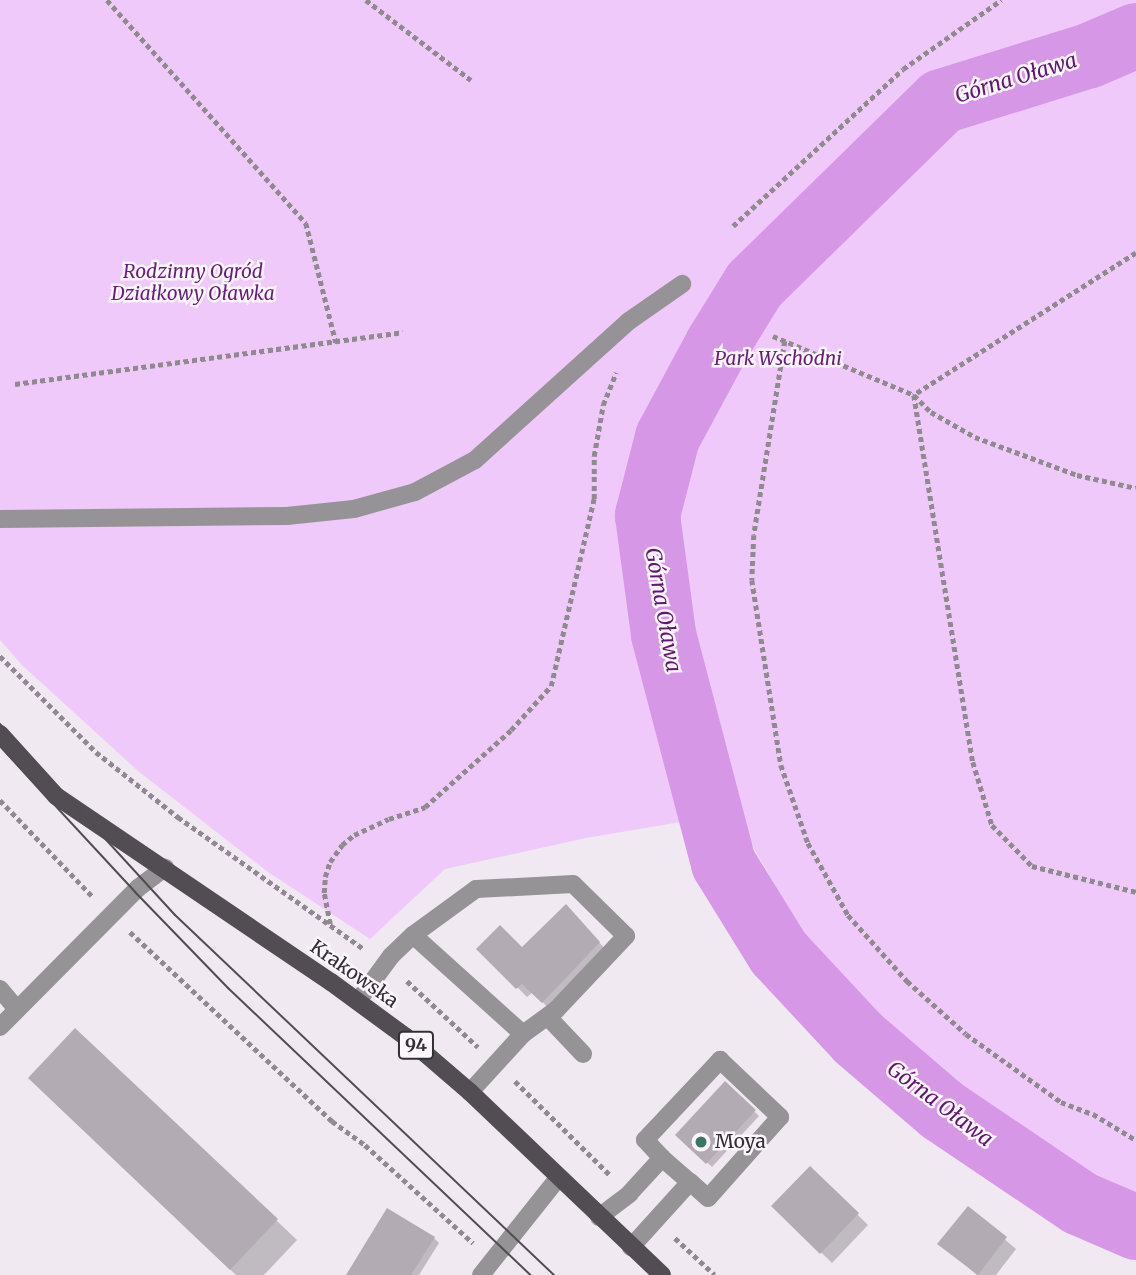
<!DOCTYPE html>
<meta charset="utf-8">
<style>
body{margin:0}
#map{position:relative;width:1136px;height:1275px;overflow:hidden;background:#f0e9f2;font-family:Merriweather,serif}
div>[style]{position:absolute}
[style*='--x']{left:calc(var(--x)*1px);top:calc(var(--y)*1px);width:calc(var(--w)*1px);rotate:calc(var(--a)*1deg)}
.green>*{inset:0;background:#efc9f9}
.shadow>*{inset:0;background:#0003}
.river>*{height:65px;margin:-32.5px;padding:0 32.5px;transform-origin:32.5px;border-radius:32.5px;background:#d698e6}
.building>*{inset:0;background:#b2abb4}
.path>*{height:4.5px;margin-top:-2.25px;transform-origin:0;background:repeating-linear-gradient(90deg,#8f8a90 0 5px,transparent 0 8.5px)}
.minor>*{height:18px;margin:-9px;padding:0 9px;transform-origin:9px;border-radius:9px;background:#969397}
.major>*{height:18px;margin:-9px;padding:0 9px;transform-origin:9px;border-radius:9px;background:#524d53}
.tram>*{height:2px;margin:-1px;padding:0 1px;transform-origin:1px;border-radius:1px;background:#504d51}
.dots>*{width:19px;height:19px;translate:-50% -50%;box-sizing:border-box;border:4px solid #fcf6fe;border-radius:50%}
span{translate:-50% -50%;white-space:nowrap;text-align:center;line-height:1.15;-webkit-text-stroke:5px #fcf6fe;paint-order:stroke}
.shield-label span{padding:2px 5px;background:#fcf6fe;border:2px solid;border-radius:5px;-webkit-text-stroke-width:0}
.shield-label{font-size:18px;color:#333033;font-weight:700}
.park-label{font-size:19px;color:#691d7a;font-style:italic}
.street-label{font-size:19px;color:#333033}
.poi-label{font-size:19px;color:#333033}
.left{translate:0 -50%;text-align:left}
.water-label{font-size:21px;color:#621674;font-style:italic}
</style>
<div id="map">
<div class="green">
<i style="clip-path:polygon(0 0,1136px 0,1136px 1193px,1054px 1156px,916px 1056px,832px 985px,734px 813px,586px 838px,445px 869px,370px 939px,268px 872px,138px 771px,22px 665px,0 640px)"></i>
</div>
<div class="shadow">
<i style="clip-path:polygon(575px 916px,609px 953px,552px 1012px,533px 992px,527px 997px,479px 949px,522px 949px)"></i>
<i style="clip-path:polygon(75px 1030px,297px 1240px,264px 1275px,236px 1275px,50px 1098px)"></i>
<i style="clip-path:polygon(725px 1083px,759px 1116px,712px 1167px,677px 1135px)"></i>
<i style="clip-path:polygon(810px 1168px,868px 1225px,832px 1263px,774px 1206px)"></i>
<i style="clip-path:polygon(968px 1208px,1016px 1249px,996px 1275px,977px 1275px,940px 1244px)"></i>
<i style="clip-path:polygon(434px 1238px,439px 1243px,419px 1275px,348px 1275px)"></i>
</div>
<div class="river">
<i style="--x:1136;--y:35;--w:51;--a:156.9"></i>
<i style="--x:1089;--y:55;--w:155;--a:162.7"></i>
<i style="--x:941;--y:101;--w:262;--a:135.6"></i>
<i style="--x:754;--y:284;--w:70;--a:121.7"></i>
<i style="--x:717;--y:344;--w:106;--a:118.3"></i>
<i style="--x:667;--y:437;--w:81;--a:104.4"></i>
<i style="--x:647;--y:515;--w:120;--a:82.3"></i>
<i style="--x:663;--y:634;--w:237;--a:75.3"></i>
<i style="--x:723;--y:863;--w:105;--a:58.3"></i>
<i style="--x:778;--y:952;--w:117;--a:47.1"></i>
<i style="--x:858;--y:1038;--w:111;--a:40.6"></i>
<i style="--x:942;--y:1110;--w:166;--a:34"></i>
<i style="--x:1080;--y:1203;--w:61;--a:23.2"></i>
</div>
<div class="building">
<i style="clip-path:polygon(566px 904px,600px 942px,542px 1003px,522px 984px,516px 989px,476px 949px,500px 925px,522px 947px)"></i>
<i style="clip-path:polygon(75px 1028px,278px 1219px,230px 1270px,28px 1078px)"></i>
<i style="clip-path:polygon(725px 1081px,756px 1110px,706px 1164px,675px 1135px)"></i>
<i style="clip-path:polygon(810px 1166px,859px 1213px,820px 1254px,771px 1206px)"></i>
<i style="clip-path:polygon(968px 1206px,1007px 1237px,978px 1275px,937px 1244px)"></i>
<i style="clip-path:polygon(387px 1208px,435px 1237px,411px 1275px,346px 1275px)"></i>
</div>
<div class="path">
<i style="--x:107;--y:0;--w:299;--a:48.3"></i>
<i style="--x:306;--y:223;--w:123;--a:75.9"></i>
<i style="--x:366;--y:0;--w:132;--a:37.3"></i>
<i style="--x:733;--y:226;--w:231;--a:-42.7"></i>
<i style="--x:903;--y:69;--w:120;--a:-35.1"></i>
<i style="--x:1136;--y:253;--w:264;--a:147.4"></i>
<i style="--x:914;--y:395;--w:372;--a:80.9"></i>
<i style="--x:973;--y:762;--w:66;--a:73.2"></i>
<i style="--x:992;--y:825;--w:57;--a:45.7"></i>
<i style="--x:1032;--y:866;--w:107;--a:14"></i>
<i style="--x:773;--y:336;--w:153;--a:22.7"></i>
<i style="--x:914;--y:395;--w:24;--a:45"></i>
<i style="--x:931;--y:412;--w:51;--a:29.6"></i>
<i style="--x:975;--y:437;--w:109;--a:20.4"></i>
<i style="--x:1077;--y:475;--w:60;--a:12.4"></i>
<i style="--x:785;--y:341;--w:196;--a:99.1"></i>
<i style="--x:754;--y:535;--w:45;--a:92.5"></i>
<i style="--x:752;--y:580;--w:187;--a:81.1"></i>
<i style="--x:781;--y:765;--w:83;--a:70.9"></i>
<i style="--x:808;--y:843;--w:82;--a:60.9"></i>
<i style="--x:848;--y:915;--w:89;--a:48.2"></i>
<i style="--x:907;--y:981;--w:79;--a:41.9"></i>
<i style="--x:966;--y:1034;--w:117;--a:35.6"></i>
<i style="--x:1061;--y:1102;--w:34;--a:21"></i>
<i style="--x:1093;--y:1114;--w:50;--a:31.2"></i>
<i style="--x:15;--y:384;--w:391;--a:-7.6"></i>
<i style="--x:0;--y:656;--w:136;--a:45"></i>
<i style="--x:96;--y:752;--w:105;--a:38.4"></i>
<i style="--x:178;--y:817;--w:228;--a:35.4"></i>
<i style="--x:0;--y:800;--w:134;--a:46.2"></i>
<i style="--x:330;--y:924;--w:32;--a:-101"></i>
<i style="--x:324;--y:893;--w:16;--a:-86"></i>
<i style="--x:325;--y:877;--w:16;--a:-72"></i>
<i style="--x:330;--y:862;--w:21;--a:-55"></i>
<i style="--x:342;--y:845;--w:16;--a:-40"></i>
<i style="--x:354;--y:835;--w:38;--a:-25"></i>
<i style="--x:389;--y:819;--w:38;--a:-18"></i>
<i style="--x:425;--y:807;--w:115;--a:-41.8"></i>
<i style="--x:511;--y:730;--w:59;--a:-47.7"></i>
<i style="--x:551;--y:686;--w:192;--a:-77.1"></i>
<i style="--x:594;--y:499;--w:43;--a:-90"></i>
<i style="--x:594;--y:456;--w:52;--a:-80"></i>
<i style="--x:603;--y:405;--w:35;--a:-68"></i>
<i style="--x:130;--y:932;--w:277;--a:43.1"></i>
<i style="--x:332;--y:1121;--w:41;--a:36"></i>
<i style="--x:365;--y:1145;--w:146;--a:42.2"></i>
<i style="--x:407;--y:981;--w:97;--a:42.9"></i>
<i style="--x:515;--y:1081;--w:135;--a:44.7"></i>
<i style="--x:675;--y:1238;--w:54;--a:42.8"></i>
</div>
<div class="minor">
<i style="--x:0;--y:519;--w:287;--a:-0.6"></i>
<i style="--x:287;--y:516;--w:67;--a:-6"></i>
<i style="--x:354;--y:509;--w:63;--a:-15.6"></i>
<i style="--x:415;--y:492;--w:68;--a:-28.1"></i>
<i style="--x:475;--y:460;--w:207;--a:-42.1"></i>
<i style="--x:629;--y:321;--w:65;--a:-34.9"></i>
<i style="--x:0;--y:989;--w:26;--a:50"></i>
<i style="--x:358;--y:1001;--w:56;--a:-53.7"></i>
<i style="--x:391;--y:956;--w:30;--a:-44"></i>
<i style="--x:548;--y:1017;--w:51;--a:46.6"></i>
<i style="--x:0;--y:1027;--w:196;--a:-45.2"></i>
<i style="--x:138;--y:888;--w:34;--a:-37"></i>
<i style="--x:470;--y:1092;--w:79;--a:-47.6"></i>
<i style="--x:523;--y:1034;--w:41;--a:-36"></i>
<i style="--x:556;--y:1010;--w:102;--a:-46.6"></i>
<i style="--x:626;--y:936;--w:74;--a:-135.5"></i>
<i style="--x:573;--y:884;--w:97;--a:177"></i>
<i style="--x:476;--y:889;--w:78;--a:143.9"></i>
<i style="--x:413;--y:935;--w:148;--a:42"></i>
<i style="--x:662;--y:1158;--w:37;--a:41"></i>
<i style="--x:599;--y:1217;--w:38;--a:-37"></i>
<i style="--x:629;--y:1194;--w:49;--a:-47.5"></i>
<i style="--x:662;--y:1158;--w:25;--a:-133"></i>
<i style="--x:645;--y:1140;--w:110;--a:-46.8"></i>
<i style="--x:720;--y:1060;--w:83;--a:43.5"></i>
<i style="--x:780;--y:1117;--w:108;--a:131.6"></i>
<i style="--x:708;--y:1198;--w:24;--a:-138"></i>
<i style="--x:690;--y:1182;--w:88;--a:132.2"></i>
<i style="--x:481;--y:1275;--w:125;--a:-51.5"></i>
</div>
<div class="major">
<i style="--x:0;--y:734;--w:84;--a:47.9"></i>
<i style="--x:56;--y:796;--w:332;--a:34.1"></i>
<i style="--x:331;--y:982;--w:93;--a:36.3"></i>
<i style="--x:406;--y:1037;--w:84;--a:40.7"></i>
<i style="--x:470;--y:1092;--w:265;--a:43.6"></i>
</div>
<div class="tram">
<i style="--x:0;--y:724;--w:259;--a:47.5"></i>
<i style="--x:175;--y:915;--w:523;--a:43.53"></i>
<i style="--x:0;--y:746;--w:199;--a:47.2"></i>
<i style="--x:135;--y:892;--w:134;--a:45.9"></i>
<i style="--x:228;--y:988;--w:417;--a:43.5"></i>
</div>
<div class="dots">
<i style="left:701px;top:1142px;background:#3a7762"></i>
</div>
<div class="shield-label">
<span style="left:416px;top:1045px">94</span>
</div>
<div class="park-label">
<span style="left:193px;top:283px">Rodzinny Ogród<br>Działkowy Oławka</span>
<span style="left:778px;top:359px">Park Wschodni</span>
</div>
<div class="street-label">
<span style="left:354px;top:974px;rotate:35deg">Krakowska</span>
</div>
<div class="poi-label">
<span class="left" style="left:715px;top:1142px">Moya</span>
</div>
<div class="water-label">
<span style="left:1016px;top:78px;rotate:-17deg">Górna Oława</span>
<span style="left:663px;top:610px;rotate:80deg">Górna Oława</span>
<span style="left:940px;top:1104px;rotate:37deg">Górna Oława</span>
</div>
</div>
